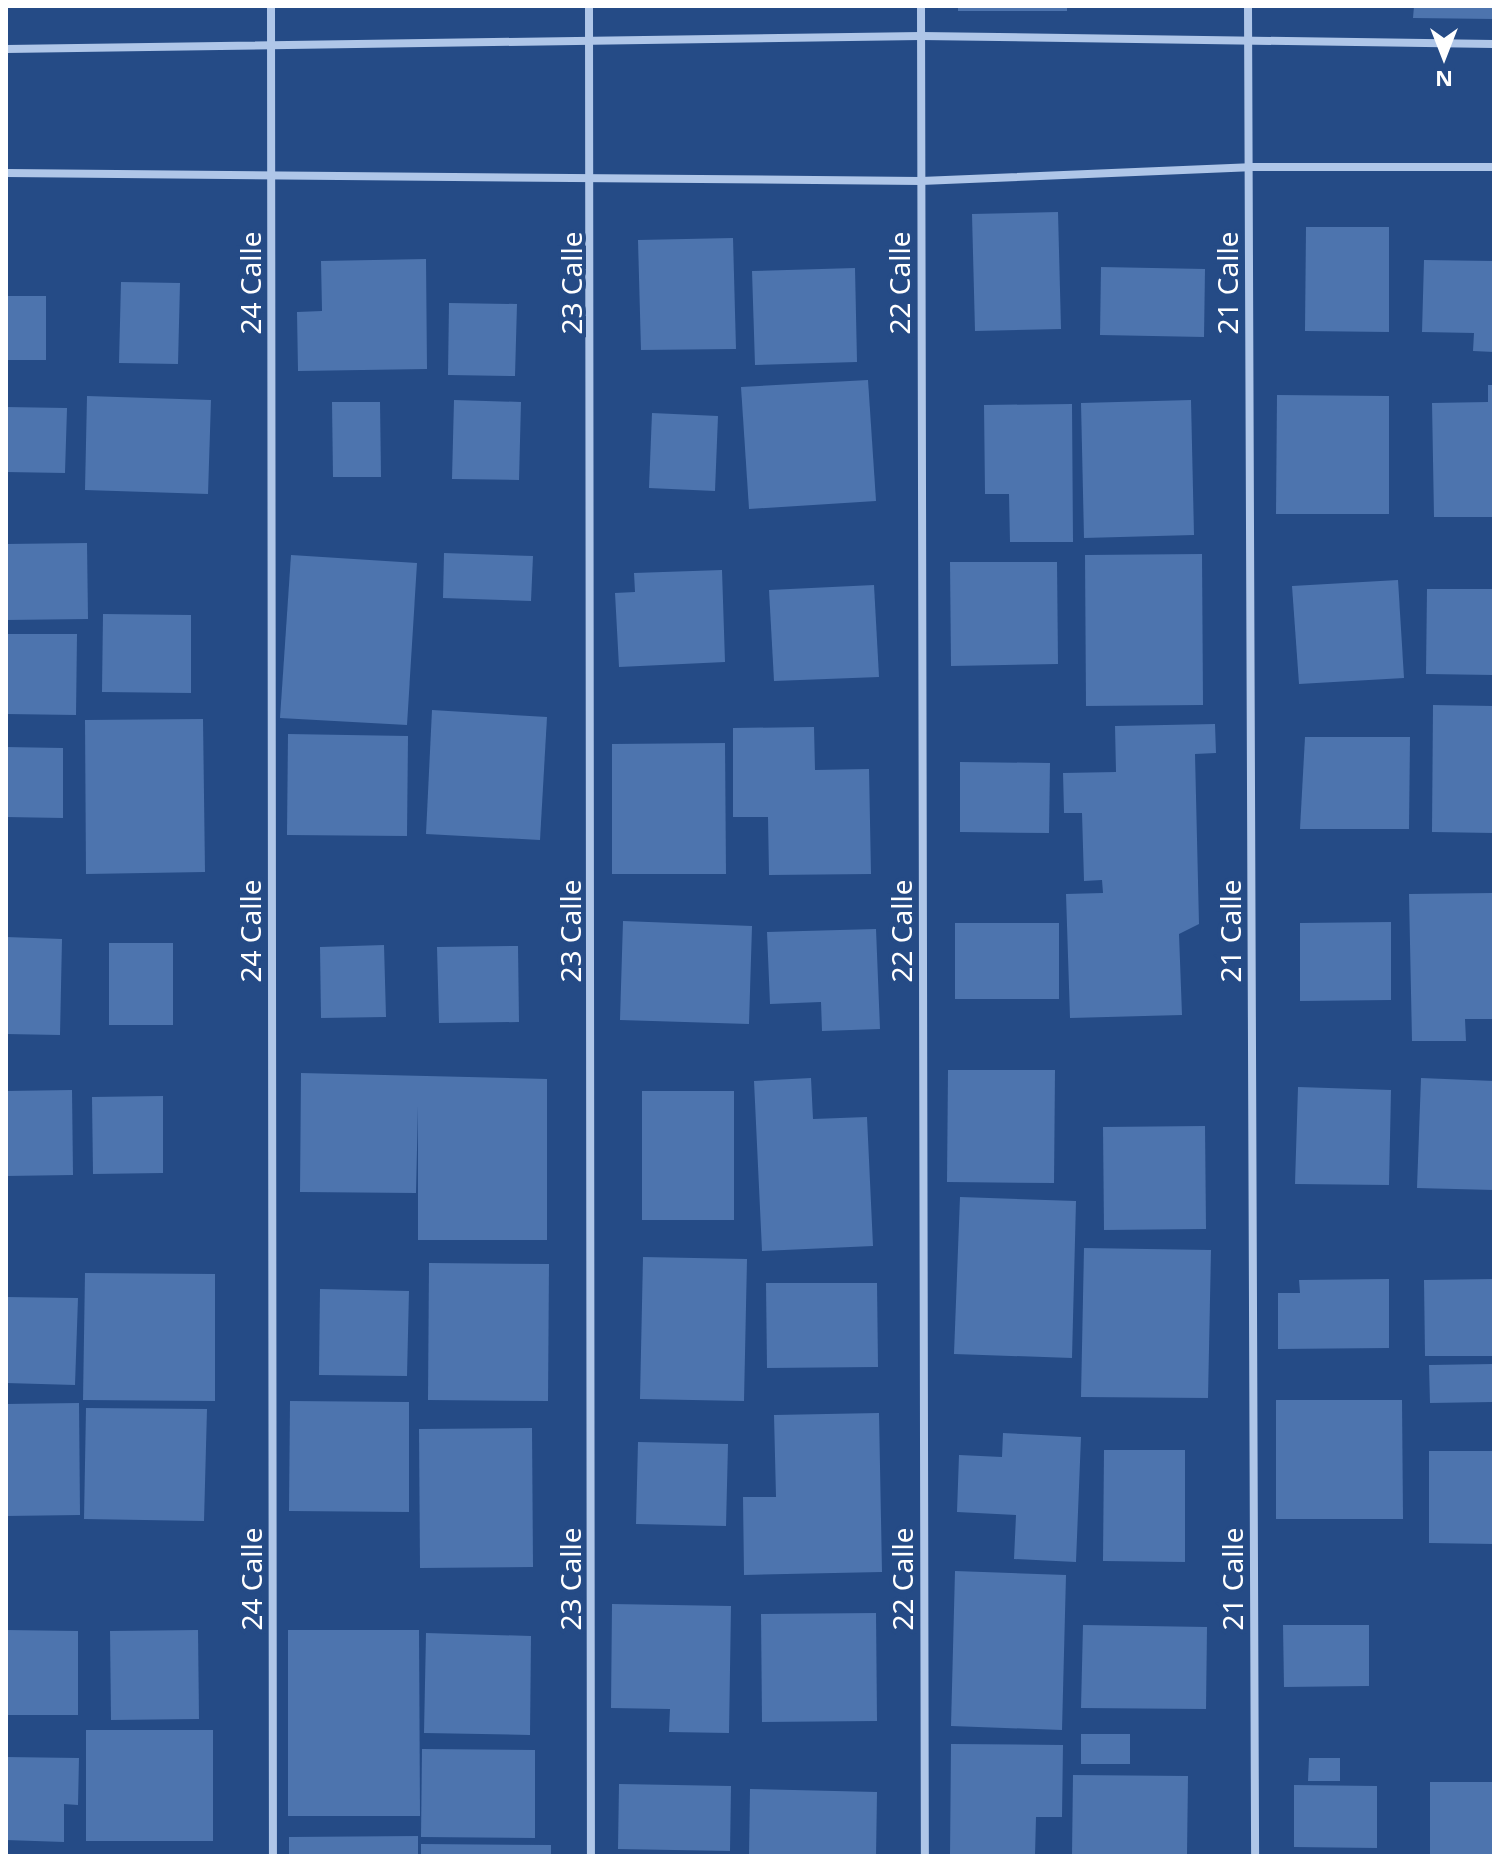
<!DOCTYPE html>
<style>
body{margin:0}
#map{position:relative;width:1500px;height:1862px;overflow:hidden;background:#254b86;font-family:"Noto Sans",sans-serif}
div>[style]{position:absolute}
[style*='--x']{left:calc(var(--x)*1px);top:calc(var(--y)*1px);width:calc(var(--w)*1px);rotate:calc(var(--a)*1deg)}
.building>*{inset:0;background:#4d74ae}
.minor>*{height:8px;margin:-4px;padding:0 4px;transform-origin:4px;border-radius:4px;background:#afc6e8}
span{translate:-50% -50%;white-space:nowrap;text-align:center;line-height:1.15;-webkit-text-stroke:8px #254b86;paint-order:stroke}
.street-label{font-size:28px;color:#fff}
.frame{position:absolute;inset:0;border:8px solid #fff;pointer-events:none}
.north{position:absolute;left:1404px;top:16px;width:80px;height:80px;-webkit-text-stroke:6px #254b86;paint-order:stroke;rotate:180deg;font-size:22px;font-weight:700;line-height:32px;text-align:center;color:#fff}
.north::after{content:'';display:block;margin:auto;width:28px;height:36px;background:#fff;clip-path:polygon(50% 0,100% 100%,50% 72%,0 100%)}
</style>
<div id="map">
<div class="building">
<i style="clip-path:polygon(958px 6px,1067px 6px,1067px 11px,958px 11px)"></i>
<i style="clip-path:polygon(1414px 6px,1494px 6px,1494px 19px,1413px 18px)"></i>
<i style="clip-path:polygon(1058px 212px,1061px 329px,975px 331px,972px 214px)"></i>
<i style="clip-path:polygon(1306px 227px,1389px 227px,1389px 332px,1305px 331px)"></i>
<i style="clip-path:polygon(733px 238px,736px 349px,641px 350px,638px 240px)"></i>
<i style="clip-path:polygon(426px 259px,427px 369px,298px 371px,297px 312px,322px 311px,321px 261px)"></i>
<i style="clip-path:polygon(1424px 260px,1494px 261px,1494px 352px,1473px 351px,1474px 333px,1422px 332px)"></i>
<i style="clip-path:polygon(1101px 267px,1205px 269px,1204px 337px,1100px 335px)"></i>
<i style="clip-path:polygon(855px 268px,857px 362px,755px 365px,752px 271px)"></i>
<i style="clip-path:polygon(121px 282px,180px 283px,178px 364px,119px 363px)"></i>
<i style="clip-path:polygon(6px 296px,46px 296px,46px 360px,6px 360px)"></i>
<i style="clip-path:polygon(449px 303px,517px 304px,515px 376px,448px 375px)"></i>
<i style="clip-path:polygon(868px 380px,876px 501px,749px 509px,741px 387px)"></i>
<i style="clip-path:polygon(1488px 385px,1494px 385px,1494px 517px,1434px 517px,1432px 403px,1488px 402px)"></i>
<i style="clip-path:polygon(1277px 395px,1389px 396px,1389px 514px,1276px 514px)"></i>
<i style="clip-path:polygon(87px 396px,211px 400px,208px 494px,85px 490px)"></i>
<i style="clip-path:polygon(454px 400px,521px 402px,519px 480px,452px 479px)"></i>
<i style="clip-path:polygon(1191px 400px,1194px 535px,1084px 538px,1081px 403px)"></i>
<i style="clip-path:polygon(332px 402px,380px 402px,381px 477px,333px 477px)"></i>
<i style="clip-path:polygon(1072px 404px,1073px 542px,1010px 542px,1009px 494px,985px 494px,984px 405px)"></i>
<i style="clip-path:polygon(6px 407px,67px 408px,65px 473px,6px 472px)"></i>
<i style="clip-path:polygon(652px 413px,718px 416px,715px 491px,649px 488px)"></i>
<i style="clip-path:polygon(87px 543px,88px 619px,6px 620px,6px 544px)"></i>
<i style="clip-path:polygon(444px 553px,533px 556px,531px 601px,443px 598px)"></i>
<i style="clip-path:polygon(1202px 554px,1203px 705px,1086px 706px,1085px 555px)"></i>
<i style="clip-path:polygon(291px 555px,417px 563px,407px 725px,280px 718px)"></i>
<i style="clip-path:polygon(950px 562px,1057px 562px,1058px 664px,951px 666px)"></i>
<i style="clip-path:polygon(722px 570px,725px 662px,619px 667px,615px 593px,635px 592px,634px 573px)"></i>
<i style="clip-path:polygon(1398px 580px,1404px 678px,1299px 684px,1292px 586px)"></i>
<i style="clip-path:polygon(874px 585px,879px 677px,774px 681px,769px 590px)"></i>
<i style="clip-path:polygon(1427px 589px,1494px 589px,1494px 675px,1426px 674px)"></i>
<i style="clip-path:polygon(103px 614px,191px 615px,191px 693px,102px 692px)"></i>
<i style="clip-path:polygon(6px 634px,77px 634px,76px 715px,6px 714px)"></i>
<i style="clip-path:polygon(1433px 705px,1494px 706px,1494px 833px,1432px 832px)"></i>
<i style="clip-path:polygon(432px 710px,547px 717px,540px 840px,426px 834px)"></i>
<i style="clip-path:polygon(203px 719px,205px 872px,86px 874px,85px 720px)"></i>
<i style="clip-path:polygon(1215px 724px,1216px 753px,1195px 754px,1199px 924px,1179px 934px,1182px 1015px,1070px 1018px,1066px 894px,1103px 893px,1102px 880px,1084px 881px,1082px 813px,1064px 813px,1063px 773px,1116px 772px,1115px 726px)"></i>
<i style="clip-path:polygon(814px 727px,815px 770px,869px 769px,871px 874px,769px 875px,768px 817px,733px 817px,733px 728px)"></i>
<i style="clip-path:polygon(288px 734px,408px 736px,407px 836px,287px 835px)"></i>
<i style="clip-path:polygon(1305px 737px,1410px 737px,1409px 829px,1300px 829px)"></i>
<i style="clip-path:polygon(725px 743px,726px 874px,612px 874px,612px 744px)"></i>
<i style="clip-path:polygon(6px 747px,63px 748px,63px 818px,6px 817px)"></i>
<i style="clip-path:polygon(960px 762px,1050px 763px,1049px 833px,960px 832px)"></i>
<i style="clip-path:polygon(1494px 893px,1494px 1019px,1465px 1019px,1466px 1041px,1412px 1041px,1409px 894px)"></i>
<i style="clip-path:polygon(623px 921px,752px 926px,749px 1024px,620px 1020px)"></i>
<i style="clip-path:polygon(1391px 922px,1391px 1000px,1300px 1001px,1300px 923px)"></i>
<i style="clip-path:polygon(955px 923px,1059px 923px,1059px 999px,955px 999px)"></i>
<i style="clip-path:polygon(876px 929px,880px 1029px,822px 1031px,821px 1002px,770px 1004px,767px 932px)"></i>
<i style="clip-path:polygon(6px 937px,62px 939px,60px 1035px,6px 1034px)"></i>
<i style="clip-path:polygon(109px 943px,173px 943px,173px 1025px,109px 1025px)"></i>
<i style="clip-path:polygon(384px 945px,386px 1017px,321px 1018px,320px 947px)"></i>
<i style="clip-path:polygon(518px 946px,519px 1022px,439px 1023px,437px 947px)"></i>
<i style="clip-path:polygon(948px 1070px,1055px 1070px,1054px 1183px,947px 1182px)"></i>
<i style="clip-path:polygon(301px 1073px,547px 1079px,547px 1240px,418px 1240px,418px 1106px,416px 1193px,300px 1192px)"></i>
<i style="clip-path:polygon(811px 1078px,813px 1119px,867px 1117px,873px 1246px,762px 1251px,754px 1081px)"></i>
<i style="clip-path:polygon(1421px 1078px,1494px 1081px,1494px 1190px,1417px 1188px)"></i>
<i style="clip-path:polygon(1298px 1087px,1391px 1090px,1389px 1185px,1295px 1184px)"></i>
<i style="clip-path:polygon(72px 1090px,73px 1175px,6px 1176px,6px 1091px)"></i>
<i style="clip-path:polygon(642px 1091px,734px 1091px,734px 1220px,642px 1220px)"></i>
<i style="clip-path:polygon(163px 1096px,163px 1173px,93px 1174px,92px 1097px)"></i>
<i style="clip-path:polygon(1205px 1126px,1206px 1229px,1104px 1230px,1103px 1127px)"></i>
<i style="clip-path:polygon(960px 1197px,1076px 1201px,1072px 1358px,954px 1354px)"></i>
<i style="clip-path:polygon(1084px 1248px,1211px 1250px,1208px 1398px,1081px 1397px)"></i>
<i style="clip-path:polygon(643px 1257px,747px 1259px,744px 1401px,640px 1399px)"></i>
<i style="clip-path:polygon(429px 1263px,549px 1264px,548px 1401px,428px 1400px)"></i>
<i style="clip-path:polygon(85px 1273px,215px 1274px,215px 1401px,83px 1400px)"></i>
<i style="clip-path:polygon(1389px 1279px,1389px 1348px,1278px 1349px,1278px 1293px,1300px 1293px,1299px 1280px)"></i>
<i style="clip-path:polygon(1494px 1279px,1494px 1356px,1425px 1356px,1424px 1280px)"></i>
<i style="clip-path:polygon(766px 1283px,877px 1283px,878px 1367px,767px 1368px)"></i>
<i style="clip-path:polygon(320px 1289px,409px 1291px,407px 1376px,319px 1375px)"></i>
<i style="clip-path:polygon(6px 1297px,78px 1298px,75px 1385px,6px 1383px)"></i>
<i style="clip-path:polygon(1494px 1364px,1494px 1402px,1430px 1403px,1429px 1365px)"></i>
<i style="clip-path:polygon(1276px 1400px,1402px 1400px,1403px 1519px,1276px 1519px)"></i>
<i style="clip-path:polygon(290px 1401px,409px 1402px,409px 1512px,289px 1511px)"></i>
<i style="clip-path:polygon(79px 1403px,80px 1515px,6px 1516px,6px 1404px)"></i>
<i style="clip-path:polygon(86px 1408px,207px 1409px,204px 1521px,84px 1519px)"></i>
<i style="clip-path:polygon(879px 1413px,882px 1572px,744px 1575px,743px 1497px,776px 1497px,774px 1415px)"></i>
<i style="clip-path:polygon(532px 1428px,533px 1567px,420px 1568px,419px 1429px)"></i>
<i style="clip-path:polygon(1003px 1433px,1081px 1437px,1076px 1562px,1014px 1559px,1016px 1515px,957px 1512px,959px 1455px,1002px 1457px)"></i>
<i style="clip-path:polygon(638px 1442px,728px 1444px,726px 1526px,636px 1524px)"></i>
<i style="clip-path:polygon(1104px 1450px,1185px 1450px,1185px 1562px,1103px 1561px)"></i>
<i style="clip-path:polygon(1429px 1451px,1494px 1451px,1494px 1544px,1429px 1543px)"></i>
<i style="clip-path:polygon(955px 1571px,1066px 1575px,1062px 1730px,951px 1726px)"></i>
<i style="clip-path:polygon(612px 1604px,731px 1606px,729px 1733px,669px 1732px,670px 1709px,611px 1708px)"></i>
<i style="clip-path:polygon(876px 1613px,877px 1721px,762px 1722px,761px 1614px)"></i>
<i style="clip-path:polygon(1083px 1625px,1207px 1627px,1206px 1709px,1081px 1708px)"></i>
<i style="clip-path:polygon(1283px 1625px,1369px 1625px,1369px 1686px,1284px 1687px)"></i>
<i style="clip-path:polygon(6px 1630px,78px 1631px,78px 1715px,6px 1715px)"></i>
<i style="clip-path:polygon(198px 1630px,199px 1719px,111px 1720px,110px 1631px)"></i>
<i style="clip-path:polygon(288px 1630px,419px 1630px,420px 1816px,288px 1816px)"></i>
<i style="clip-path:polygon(426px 1633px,531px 1636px,530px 1735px,424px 1733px)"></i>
<i style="clip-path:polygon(86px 1730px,213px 1730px,213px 1841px,86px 1841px)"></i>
<i style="clip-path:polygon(1081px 1734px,1130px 1734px,1130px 1764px,1081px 1764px)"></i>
<i style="clip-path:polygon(951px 1744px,1063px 1745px,1062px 1817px,1036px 1817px,1035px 1856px,950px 1856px)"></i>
<i style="clip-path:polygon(422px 1749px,535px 1750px,535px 1838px,421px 1837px)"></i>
<i style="clip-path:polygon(6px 1757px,79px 1758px,78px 1805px,64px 1804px,64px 1842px,6px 1840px)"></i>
<i style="clip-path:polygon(1309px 1758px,1340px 1758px,1340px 1781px,1308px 1781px)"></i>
<i style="clip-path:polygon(1073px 1775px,1188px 1776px,1187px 1856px,1072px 1856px)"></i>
<i style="clip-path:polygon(1430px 1782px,1494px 1782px,1494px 1854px,1430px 1854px)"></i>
<i style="clip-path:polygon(619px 1784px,731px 1786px,730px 1851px,618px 1849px)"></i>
<i style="clip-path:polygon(1294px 1785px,1377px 1786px,1377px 1848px,1294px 1847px)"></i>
<i style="clip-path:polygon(750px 1789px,877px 1792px,876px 1856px,749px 1856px)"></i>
<i style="clip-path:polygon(418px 1836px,418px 1856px,289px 1856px,289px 1837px)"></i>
<i style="clip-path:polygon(421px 1844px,551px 1845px,551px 1856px,421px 1856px)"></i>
</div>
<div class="minor">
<i style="--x:271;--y:6;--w:1850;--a:89.94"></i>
<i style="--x:589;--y:6;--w:1850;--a:89.94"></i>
<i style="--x:921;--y:6;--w:1850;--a:89.88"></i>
<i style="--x:1248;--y:6;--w:1850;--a:89.78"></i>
<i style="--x:6;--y:49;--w:915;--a:-0.81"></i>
<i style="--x:921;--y:36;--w:573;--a:0.8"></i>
<i style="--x:6;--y:173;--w:915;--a:0.5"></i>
<i style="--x:921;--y:181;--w:328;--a:-2.4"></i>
<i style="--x:1249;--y:167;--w:245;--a:0"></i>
</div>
<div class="street-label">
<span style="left:250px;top:283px;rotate:-90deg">24 Calle</span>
<span style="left:571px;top:283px;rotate:-90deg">23 Calle</span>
<span style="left:899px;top:283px;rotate:-90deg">22 Calle</span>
<span style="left:1227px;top:283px;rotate:-90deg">21 Calle</span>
<span style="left:250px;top:931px;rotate:-90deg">24 Calle</span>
<span style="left:570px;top:931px;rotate:-90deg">23 Calle</span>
<span style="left:901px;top:931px;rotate:-90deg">22 Calle</span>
<span style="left:1230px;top:931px;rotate:-90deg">21 Calle</span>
<span style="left:251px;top:1579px;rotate:-90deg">24 Calle</span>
<span style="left:570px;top:1579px;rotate:-90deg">23 Calle</span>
<span style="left:902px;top:1579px;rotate:-90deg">22 Calle</span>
<span style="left:1232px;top:1579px;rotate:-90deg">21 Calle</span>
</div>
<div class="frame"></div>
<div class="north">N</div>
</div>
